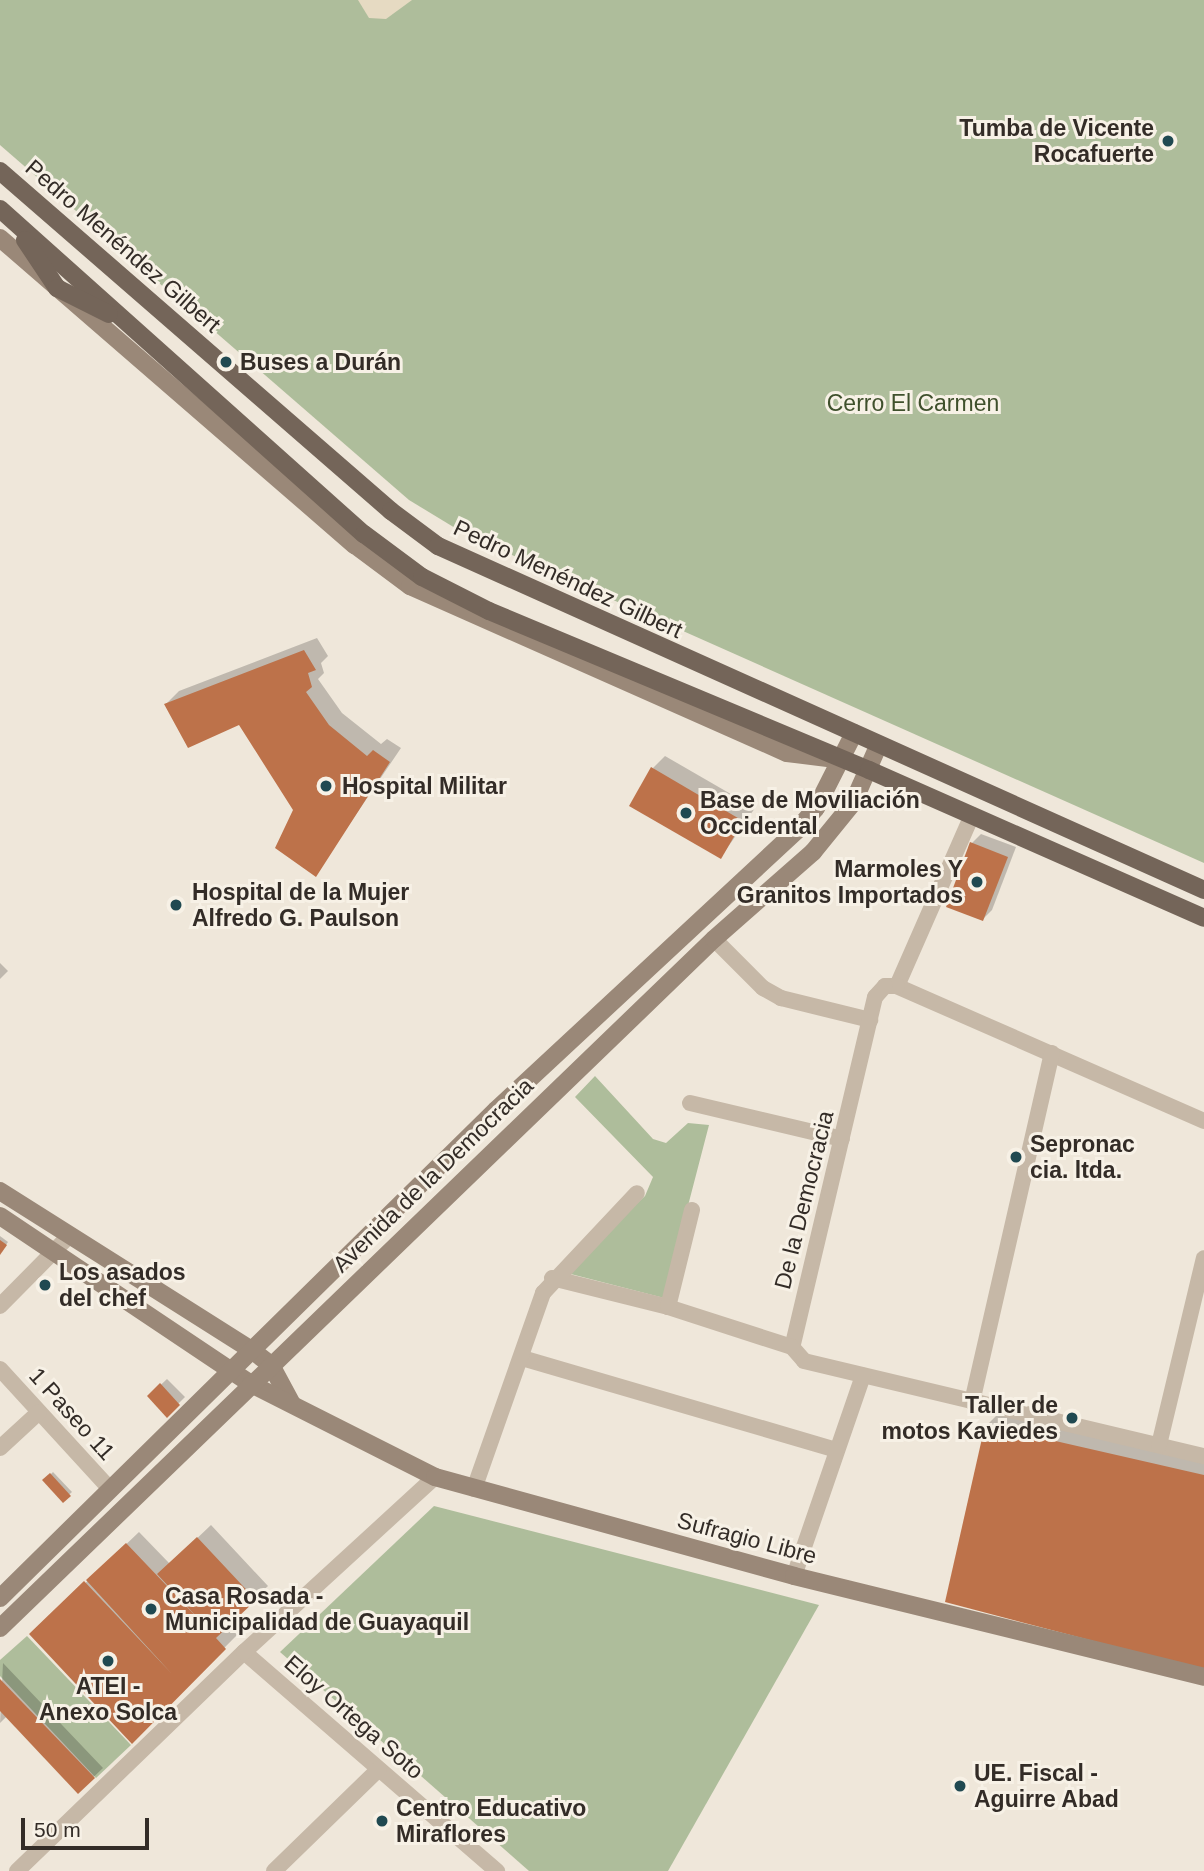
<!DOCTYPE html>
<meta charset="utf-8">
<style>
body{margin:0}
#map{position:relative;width:1204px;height:1871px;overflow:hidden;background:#efe7da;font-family:Arial,sans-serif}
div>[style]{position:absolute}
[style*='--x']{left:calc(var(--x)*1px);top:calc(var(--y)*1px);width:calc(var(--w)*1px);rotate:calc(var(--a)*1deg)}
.green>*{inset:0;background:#aebd9b}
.plaza>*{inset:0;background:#e6dac2}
.shadow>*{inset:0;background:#0003}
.building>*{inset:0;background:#bd724a}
.street>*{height:16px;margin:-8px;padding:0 8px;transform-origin:8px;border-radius:8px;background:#c6b8a7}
.secondary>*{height:18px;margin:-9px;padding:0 9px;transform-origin:9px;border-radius:9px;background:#9a8878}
.primary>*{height:18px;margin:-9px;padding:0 9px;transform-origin:9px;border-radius:9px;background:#746559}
.dots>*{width:19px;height:19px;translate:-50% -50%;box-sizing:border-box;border:4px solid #f7f1e6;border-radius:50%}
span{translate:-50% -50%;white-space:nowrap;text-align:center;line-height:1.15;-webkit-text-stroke:6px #f7f1e6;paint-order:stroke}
.poi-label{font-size:23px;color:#332c27;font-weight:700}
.right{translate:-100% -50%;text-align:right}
.left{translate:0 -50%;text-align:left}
.street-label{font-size:23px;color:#332c27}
.park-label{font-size:23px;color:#3f502c}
.scale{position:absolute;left:21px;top:1818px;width:128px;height:32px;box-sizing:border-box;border:4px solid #332c27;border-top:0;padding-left:9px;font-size:21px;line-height:24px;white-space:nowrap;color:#332c27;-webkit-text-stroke:5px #f7f1e6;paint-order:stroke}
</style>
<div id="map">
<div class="green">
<i style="clip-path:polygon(0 0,1204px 0,1204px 863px,465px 534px,409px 500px,0 145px)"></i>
<i style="clip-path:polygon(595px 1076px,653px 1139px,666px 1143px,688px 1123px,709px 1125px,664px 1298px,563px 1272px,645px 1196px,653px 1177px,575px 1097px)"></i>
<i style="clip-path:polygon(434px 1506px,819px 1605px,668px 1871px,529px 1871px,280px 1652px)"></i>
<i style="clip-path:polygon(27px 1636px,131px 1745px,96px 1778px,0 1676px,0 1660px)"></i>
</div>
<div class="plaza">
<i style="clip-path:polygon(358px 0,412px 0,386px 19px,369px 18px)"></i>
</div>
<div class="shadow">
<i style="clip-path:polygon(317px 638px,328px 656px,321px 663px,324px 673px,318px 679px,342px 713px,381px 744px,387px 739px,401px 748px,315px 875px,295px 809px,240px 723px,166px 704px,179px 691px)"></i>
<i style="clip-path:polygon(665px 756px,755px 808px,721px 857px,653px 768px)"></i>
<i style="clip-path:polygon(981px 834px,1016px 847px,992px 910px,983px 919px,972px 843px)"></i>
<i style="clip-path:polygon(0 963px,8px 971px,0 979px)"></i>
<i style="clip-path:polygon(0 1236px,8px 1242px,0 1253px)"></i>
<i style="clip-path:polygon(167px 1379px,185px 1397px,167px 1415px,149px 1396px)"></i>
<i style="clip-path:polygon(999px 1413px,1204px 1460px,1204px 1669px,986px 1426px)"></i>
<i style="clip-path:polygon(53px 1472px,72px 1492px,63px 1500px,45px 1480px)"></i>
<i style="clip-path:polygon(211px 1525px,268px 1586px,228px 1624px,237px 1635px,132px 1741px,32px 1634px,139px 1532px,170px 1564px)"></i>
<i style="clip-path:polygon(3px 1663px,103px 1768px,78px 1792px,7px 1716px,0 1723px)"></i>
</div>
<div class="building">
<i style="clip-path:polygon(304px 650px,316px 670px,308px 673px,312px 687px,306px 692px,329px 725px,367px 756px,373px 750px,390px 762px,316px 877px,275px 848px,293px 810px,239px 725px,188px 748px,164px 704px)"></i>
<i style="clip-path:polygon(651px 767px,743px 821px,721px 859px,629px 806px)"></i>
<i style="clip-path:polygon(970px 842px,1008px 857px,983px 921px,946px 907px)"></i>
<i style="clip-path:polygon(0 1240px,7px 1245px,0 1255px)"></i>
<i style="clip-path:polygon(160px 1383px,180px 1405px,167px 1418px,147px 1396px)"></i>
<i style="clip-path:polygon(985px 1425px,1204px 1475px,1204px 1670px,945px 1602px)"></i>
<i style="clip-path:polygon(50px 1473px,71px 1496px,63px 1503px,42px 1480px)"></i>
<i style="clip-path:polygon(197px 1537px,256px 1600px,216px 1638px,226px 1649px,132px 1744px,29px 1634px,84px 1581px,172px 1674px,86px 1580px,126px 1543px,207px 1628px,157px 1574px)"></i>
<i style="clip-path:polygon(0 1679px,95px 1778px,78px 1794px,0 1711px)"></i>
</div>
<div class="street">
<i style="--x:714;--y:939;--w:69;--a:45"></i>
<i style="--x:763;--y:988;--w:21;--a:29"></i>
<i style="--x:781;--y:998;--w:92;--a:13.9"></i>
<i style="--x:897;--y:986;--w:187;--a:-66.3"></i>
<i style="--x:690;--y:1103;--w:156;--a:13.3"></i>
<i style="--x:1204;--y:1121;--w:335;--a:-156.3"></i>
<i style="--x:897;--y:986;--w:12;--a:180"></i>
<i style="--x:885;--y:986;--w:15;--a:132"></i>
<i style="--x:875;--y:997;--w:360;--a:103.3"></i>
<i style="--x:792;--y:1347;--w:18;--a:49"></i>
<i style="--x:804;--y:1361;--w:411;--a:13.4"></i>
<i style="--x:552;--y:1278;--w:120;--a:14"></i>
<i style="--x:668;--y:1307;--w:130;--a:17.9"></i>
<i style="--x:0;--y:1306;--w:97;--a:-45.4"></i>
<i style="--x:668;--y:1307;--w:100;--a:-76.1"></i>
<i style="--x:522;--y:1358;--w:328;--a:16.3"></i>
<i style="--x:0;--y:1369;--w:164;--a:47.5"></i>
<i style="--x:972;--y:1402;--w:358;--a:-77.1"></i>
<i style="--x:1159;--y:1445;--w:192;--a:-76.5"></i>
<i style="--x:0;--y:1448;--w:53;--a:-42.7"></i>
<i style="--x:474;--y:1489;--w:208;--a:-70.6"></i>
<i style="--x:543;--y:1293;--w:137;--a:-46.8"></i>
<i style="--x:794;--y:1576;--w:212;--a:-71"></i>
<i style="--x:244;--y:1652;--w:335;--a:40.9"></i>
<i style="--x:17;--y:1871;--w:315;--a:-44"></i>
<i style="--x:244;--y:1652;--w:259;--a:-42.5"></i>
<i style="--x:274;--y:1871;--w:146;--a:-44.2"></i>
</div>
<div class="secondary">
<i style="--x:0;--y:238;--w:469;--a:40.9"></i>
<i style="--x:355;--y:545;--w:69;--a:36.7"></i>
<i style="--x:410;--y:586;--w:412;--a:23.9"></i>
<i style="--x:787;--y:753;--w:49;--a:7"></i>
<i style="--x:0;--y:1191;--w:299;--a:32.3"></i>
<i style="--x:253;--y:1351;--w:23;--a:38"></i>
<i style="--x:271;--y:1365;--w:44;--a:61.7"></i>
<i style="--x:0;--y:1216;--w:302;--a:33.8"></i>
<i style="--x:251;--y:1384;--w:206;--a:26.8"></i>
<i style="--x:435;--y:1477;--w:372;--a:15.4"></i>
<i style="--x:794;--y:1576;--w:422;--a:13.8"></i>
<i style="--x:0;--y:1598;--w:696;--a:-44.53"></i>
<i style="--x:496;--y:1110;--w:410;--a:-42.9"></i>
<i style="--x:796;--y:831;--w:30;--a:-49"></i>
<i style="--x:816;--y:808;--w:84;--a:-63.1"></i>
<i style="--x:0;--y:1628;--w:992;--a:-43.98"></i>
<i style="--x:714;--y:939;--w:132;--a:-41.3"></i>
<i style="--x:813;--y:852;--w:63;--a:-50.8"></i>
<i style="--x:853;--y:803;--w:64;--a:-66.2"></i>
</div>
<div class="primary">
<i style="--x:0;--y:171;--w:518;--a:41.01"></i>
<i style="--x:391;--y:511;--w:59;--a:36.7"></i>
<i style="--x:438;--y:546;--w:840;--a:24.18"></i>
<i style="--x:0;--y:209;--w:488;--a:41.8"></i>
<i style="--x:364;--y:534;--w:72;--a:36.6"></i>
<i style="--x:422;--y:577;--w:75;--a:26.9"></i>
<i style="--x:489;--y:611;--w:412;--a:22.7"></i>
<i style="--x:869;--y:770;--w:366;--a:23.8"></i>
<i style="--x:25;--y:240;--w:58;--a:56.3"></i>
<i style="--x:57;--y:288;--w:58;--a:26.6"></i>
</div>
<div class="dots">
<i style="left:1168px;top:141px;background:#204951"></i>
<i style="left:226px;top:362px;background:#204951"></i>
<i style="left:326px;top:786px;background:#204951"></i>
<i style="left:686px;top:813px;background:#204951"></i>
<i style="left:977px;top:882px;background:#204951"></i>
<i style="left:176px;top:905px;background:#204951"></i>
<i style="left:1016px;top:1157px;background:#204951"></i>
<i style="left:45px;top:1285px;background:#204951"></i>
<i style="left:1072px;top:1418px;background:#204951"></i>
<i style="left:151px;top:1609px;background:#204951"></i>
<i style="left:108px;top:1661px;background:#204951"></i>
<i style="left:960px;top:1786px;background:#204951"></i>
<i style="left:382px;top:1821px;background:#204951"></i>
</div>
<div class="poi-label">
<span class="right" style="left:1154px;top:141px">Tumba de Vicente<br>Rocafuerte</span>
<span class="left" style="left:240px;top:362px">Buses a Durán</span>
<span class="left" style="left:342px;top:786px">Hospital Militar</span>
<span class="left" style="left:700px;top:813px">Base de Moviliación<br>Occidental</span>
<span class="right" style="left:963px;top:882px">Marmoles Y<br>Granitos Importados</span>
<span class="left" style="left:192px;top:905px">Hospital de la Mujer<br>Alfredo G. Paulson</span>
<span class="left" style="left:1030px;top:1157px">Sepronac<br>cia. ltda.</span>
<span class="left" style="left:59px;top:1285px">Los asados<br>del chef</span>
<span class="right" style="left:1058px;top:1418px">Taller de<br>motos Kaviedes</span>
<span class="left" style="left:165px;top:1609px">Casa Rosada -<br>Municipalidad de Guayaquil</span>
<span style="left:108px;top:1699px">ATEI -<br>Anexo Solca</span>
<span class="left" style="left:974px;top:1786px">UE. Fiscal -<br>Aguirre Abad</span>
<span class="left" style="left:396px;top:1821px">Centro Educativo<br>Miraflores</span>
</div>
<div class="street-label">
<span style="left:123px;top:246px;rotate:41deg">Pedro Menéndez Gilbert</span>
<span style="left:568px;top:579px;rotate:25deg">Pedro Menéndez Gilbert</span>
<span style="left:433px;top:1175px;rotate:-44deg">Avenida de la Democracia</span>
<span style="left:804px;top:1200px;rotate:-76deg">De la Democracia</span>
<span style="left:72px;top:1414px;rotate:48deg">1 Paseo 11</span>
<span style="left:747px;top:1538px;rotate:15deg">Sufragio Libre</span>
<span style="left:354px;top:1717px;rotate:41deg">Eloy Ortega Soto</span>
</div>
<div class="park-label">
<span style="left:913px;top:403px">Cerro El Carmen</span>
</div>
<div class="scale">50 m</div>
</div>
